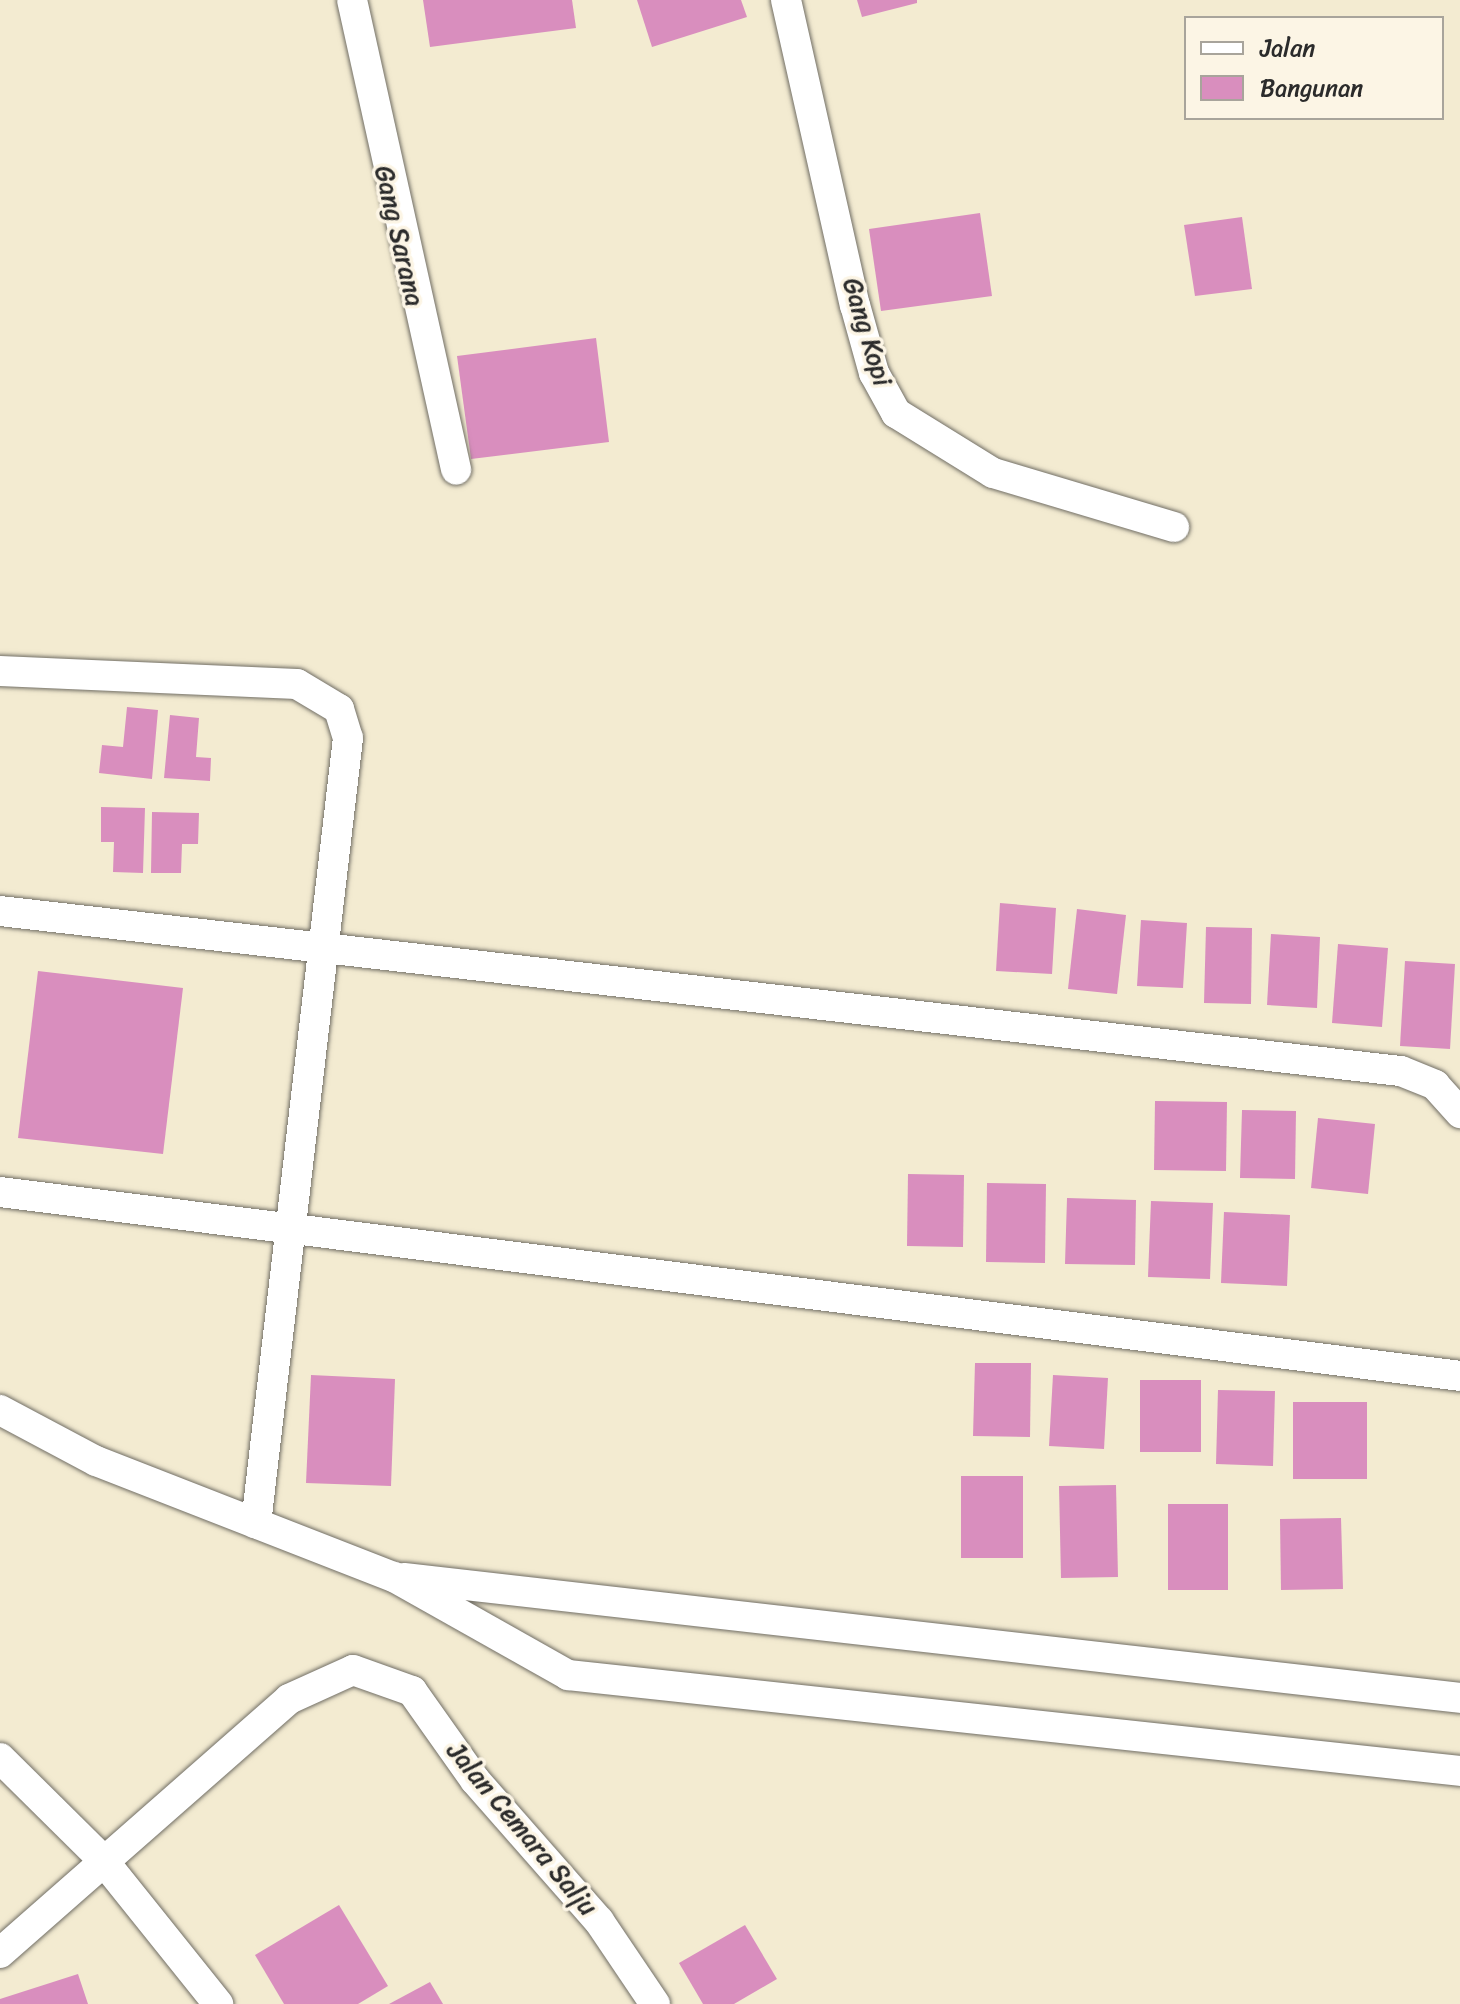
<!DOCTYPE html>
<style>
body{margin:0}
#map{position:relative;width:1460px;height:2004px;overflow:hidden;background:#f3ebd1;font-family:Sriracha,sans-serif}
div>[style]{position:absolute}
[style*='--x']{left:calc(var(--x)*1px);top:calc(var(--y)*1px);width:calc(var(--w)*1px);rotate:calc(var(--a)*1deg)}
.building>*{inset:0;background:#d98ebe}
.roads{filter:drop-shadow(0 0 2px #716e65) drop-shadow(0 0 2px #716e65)}
.street>*{height:30px;margin:-15px;padding:0 15px;transform-origin:15px;border-radius:15px;background:#fff}
span{translate:-50% -50%;white-space:nowrap;text-align:center;line-height:1.15;-webkit-text-stroke:7px #fcf5e5;paint-order:stroke}
.street-label{font-size:26px;color:#2b2b2b}
.legend{position:absolute;left:1184px;top:16px;width:260px;height:104px;box-sizing:border-box;background:#fcf5e5;border:2px solid #a8a49b;margin:0;padding:10px 14px;list-style:none;font-size:24px;color:#2b2b2b}
.legend li{display:flex;align-items:center;gap:16px;height:40px}
.legend b{width:40px;border:2px solid #a8a49b}
</style>
<div id="map">
<div class="building">
<i style="clip-path:polygon(423px 0,572px 0,576px 28px,430px 47px)"></i>
<i style="clip-path:polygon(637px 0,741px 0,747px 17px,652px 47px)"></i>
<i style="clip-path:polygon(857px 0,917px 0,917px 3px,862px 17px)"></i>
<i style="clip-path:polygon(980px 213px,992px 296px,881px 311px,869px 229px)"></i>
<i style="clip-path:polygon(1242px 217px,1252px 289px,1195px 296px,1184px 225px)"></i>
<i style="clip-path:polygon(596px 338px,609px 442px,471px 459px,457px 356px)"></i>
<i style="clip-path:polygon(127px 707px,158px 710px,152px 779px,99px 773px,102px 745px,123px 747px)"></i>
<i style="clip-path:polygon(170px 715px,199px 718px,196px 757px,211px 758px,210px 781px,164px 778px)"></i>
<i style="clip-path:polygon(101px 807px,145px 808px,143px 873px,113px 872px,114px 842px,101px 842px)"></i>
<i style="clip-path:polygon(152px 812px,199px 813px,198px 844px,182px 844px,181px 873px,151px 873px)"></i>
<i style="clip-path:polygon(1000px 903px,1056px 908px,1052px 974px,996px 971px)"></i>
<i style="clip-path:polygon(1077px 909px,1126px 915px,1117px 994px,1068px 989px)"></i>
<i style="clip-path:polygon(1141px 920px,1187px 923px,1183px 988px,1137px 986px)"></i>
<i style="clip-path:polygon(1206px 927px,1252px 928px,1251px 1004px,1204px 1003px)"></i>
<i style="clip-path:polygon(1271px 934px,1320px 937px,1317px 1008px,1267px 1005px)"></i>
<i style="clip-path:polygon(1338px 944px,1388px 948px,1382px 1027px,1332px 1023px)"></i>
<i style="clip-path:polygon(1405px 961px,1455px 964px,1450px 1049px,1400px 1046px)"></i>
<i style="clip-path:polygon(38px 971px,183px 988px,163px 1154px,18px 1138px)"></i>
<i style="clip-path:polygon(1155px 1101px,1227px 1102px,1226px 1171px,1154px 1170px)"></i>
<i style="clip-path:polygon(1242px 1110px,1296px 1111px,1295px 1179px,1240px 1178px)"></i>
<i style="clip-path:polygon(1318px 1118px,1375px 1124px,1368px 1194px,1311px 1188px)"></i>
<i style="clip-path:polygon(908px 1174px,964px 1175px,963px 1247px,907px 1246px)"></i>
<i style="clip-path:polygon(987px 1183px,1046px 1184px,1045px 1263px,986px 1262px)"></i>
<i style="clip-path:polygon(1067px 1198px,1136px 1200px,1135px 1265px,1065px 1264px)"></i>
<i style="clip-path:polygon(1151px 1201px,1213px 1203px,1210px 1279px,1148px 1277px)"></i>
<i style="clip-path:polygon(1224px 1212px,1290px 1215px,1287px 1286px,1221px 1283px)"></i>
<i style="clip-path:polygon(975px 1363px,1031px 1363px,1030px 1437px,973px 1436px)"></i>
<i style="clip-path:polygon(311px 1375px,395px 1379px,391px 1486px,306px 1483px)"></i>
<i style="clip-path:polygon(1053px 1375px,1108px 1378px,1104px 1449px,1049px 1446px)"></i>
<i style="clip-path:polygon(1140px 1380px,1201px 1380px,1201px 1452px,1140px 1452px)"></i>
<i style="clip-path:polygon(1218px 1390px,1275px 1391px,1273px 1466px,1216px 1464px)"></i>
<i style="clip-path:polygon(1293px 1402px,1367px 1402px,1367px 1479px,1293px 1479px)"></i>
<i style="clip-path:polygon(961px 1476px,1023px 1476px,1023px 1558px,961px 1558px)"></i>
<i style="clip-path:polygon(1116px 1485px,1118px 1577px,1061px 1578px,1059px 1486px)"></i>
<i style="clip-path:polygon(1168px 1504px,1228px 1504px,1228px 1590px,1168px 1590px)"></i>
<i style="clip-path:polygon(1341px 1518px,1343px 1589px,1281px 1590px,1280px 1519px)"></i>
<i style="clip-path:polygon(339px 1905px,388px 1986px,358px 2004px,284px 2004px,255px 1955px)"></i>
<i style="clip-path:polygon(745px 1925px,777px 1979px,734px 2004px,703px 2004px,679px 1963px)"></i>
<i style="clip-path:polygon(78px 1974px,88px 2004px,0 2004px,0 1999px)"></i>
<i style="clip-path:polygon(430px 1982px,443px 2004px,389px 2004px)"></i>
</div>
<div class="roads">
<div class="street">
<i style="--x:352;--y:0;--w:481;--a:77.5"></i>
<i style="--x:786;--y:0;--w:313;--a:77.3"></i>
<i style="--x:855;--y:305;--w:71;--a:74.4"></i>
<i style="--x:874;--y:373;--w:46;--a:61.2"></i>
<i style="--x:896;--y:413;--w:114;--a:31.7"></i>
<i style="--x:993;--y:473;--w:189;--a:16.6"></i>
<i style="--x:0;--y:671;--w:297;--a:2.5"></i>
<i style="--x:297;--y:684;--w:49;--a:30.8"></i>
<i style="--x:339;--y:709;--w:30;--a:73"></i>
<i style="--x:348;--y:738;--w:791;--a:96.68"></i>
<i style="--x:0;--y:911;--w:1410;--a:6.52"></i>
<i style="--x:1401;--y:1071;--w:37;--a:22"></i>
<i style="--x:1435;--y:1085;--w:38;--a:48"></i>
<i style="--x:0;--y:1192;--w:1472;--a:7.18"></i>
<i style="--x:0;--y:1410;--w:109;--a:28"></i>
<i style="--x:96;--y:1461;--w:320;--a:21.3"></i>
<i style="--x:394;--y:1577;--w:200;--a:29.4"></i>
<i style="--x:568;--y:1675;--w:897;--a:6.14"></i>
<i style="--x:404;--y:1578;--w:1063;--a:6.48"></i>
<i style="--x:0;--y:1758;--w:144;--a:44.7"></i>
<i style="--x:102;--y:1859;--w:186;--a:51.3"></i>
<i style="--x:0;--y:1953;--w:385;--a:-41.3"></i>
<i style="--x:289;--y:1699;--w:70;--a:-24.4"></i>
<i style="--x:353;--y:1670;--w:63;--a:19.6"></i>
<i style="--x:412;--y:1691;--w:109;--a:54.7"></i>
<i style="--x:475;--y:1780;--w:188;--a:48.7"></i>
<i style="--x:599;--y:1921;--w:100;--a:56"></i>
</div>
</div>
<div class="street-label">
<span style="left:399px;top:236px;rotate:77deg">Gang Sarana</span>
<span style="left:867px;top:332px;rotate:73deg">Gang Kopi</span>
<span style="left:522px;top:1829px;rotate:50deg">Jalan Cemara Salju</span>
</div>
<ul class="legend">
<li><b style="height:10px;background:#fff"></b>Jalan</li>
<li><b style="height:22px;background:#d98ebe"></b>Bangunan</li>
</ul>
</div>
